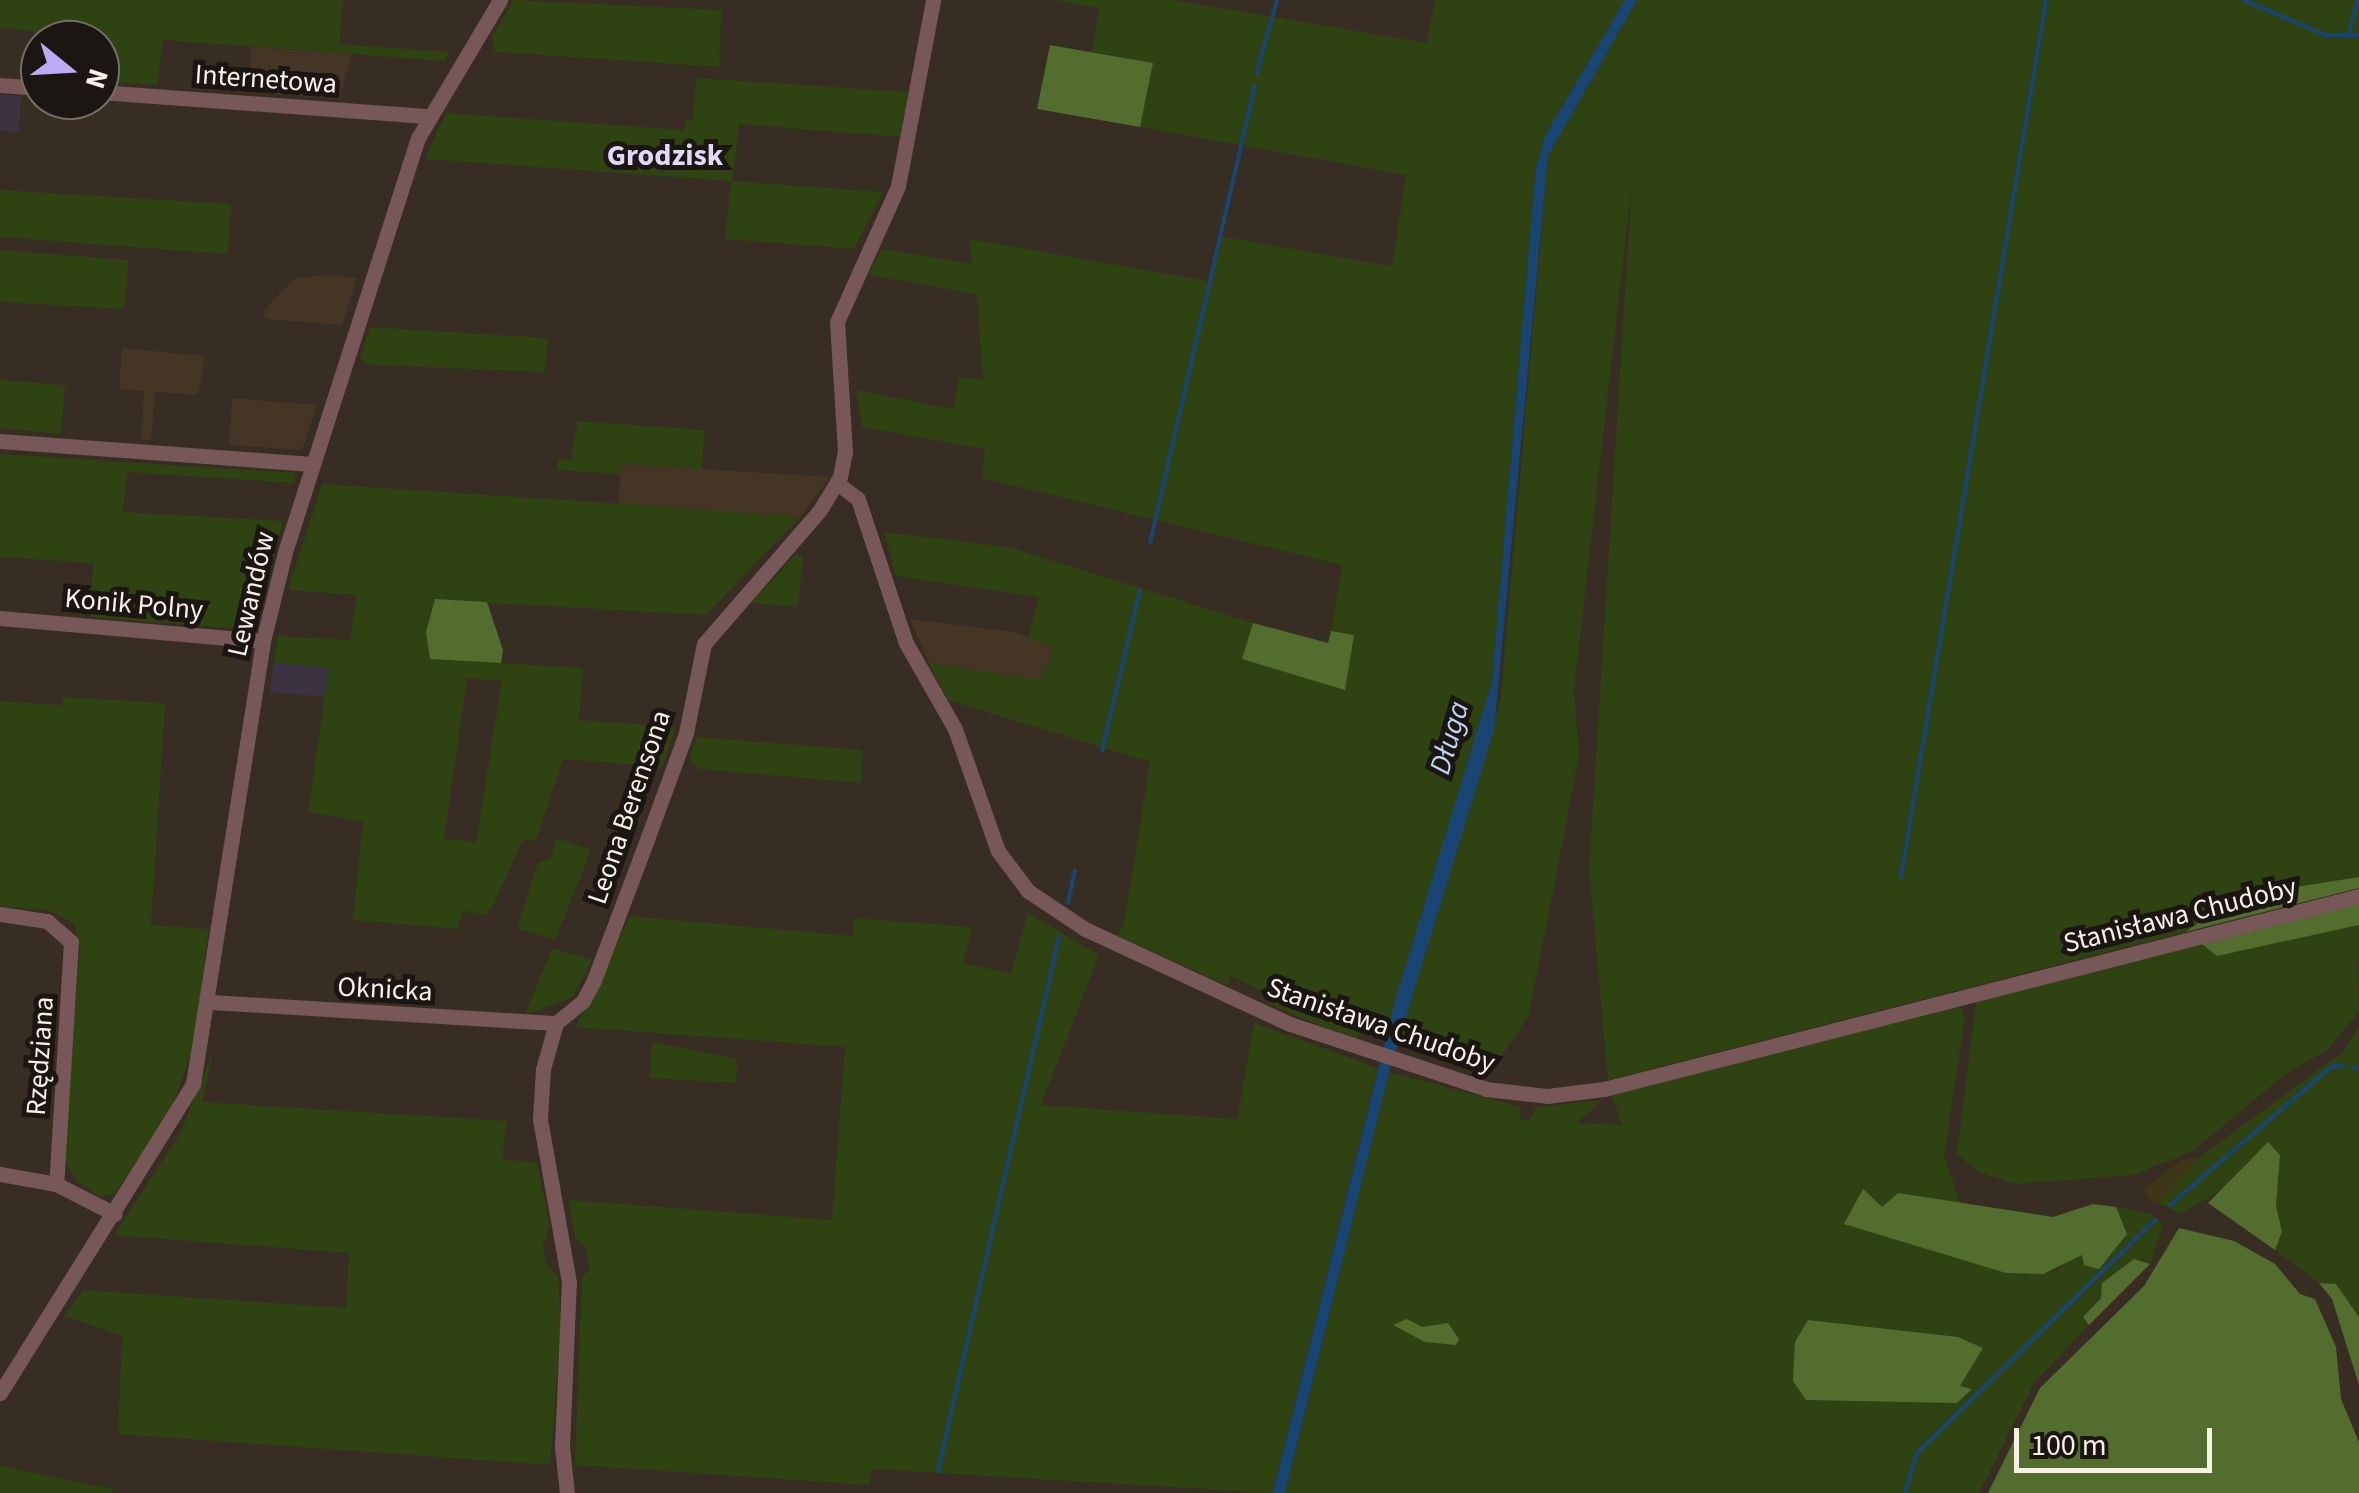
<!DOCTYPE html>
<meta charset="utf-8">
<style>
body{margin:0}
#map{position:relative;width:2359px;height:1493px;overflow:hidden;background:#372d22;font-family:"Source Sans 3",sans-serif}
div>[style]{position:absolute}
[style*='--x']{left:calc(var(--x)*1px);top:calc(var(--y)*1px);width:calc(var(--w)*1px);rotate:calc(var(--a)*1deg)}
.built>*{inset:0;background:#453525}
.education>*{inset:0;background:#3b3242}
.green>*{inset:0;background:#2f4312}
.forest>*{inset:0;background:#536d2e}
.sand>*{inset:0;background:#3e3616}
.water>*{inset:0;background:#184574}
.stream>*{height:4px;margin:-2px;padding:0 2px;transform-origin:2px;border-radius:2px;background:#184574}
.minor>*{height:15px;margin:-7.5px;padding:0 7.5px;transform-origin:7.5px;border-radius:7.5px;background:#775757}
span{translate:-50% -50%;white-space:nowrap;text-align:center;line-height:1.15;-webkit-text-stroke:10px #1b1611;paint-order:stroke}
.street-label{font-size:28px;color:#f8f1ea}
.neighbourhood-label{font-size:30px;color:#e0daf7;font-weight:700}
.water-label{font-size:30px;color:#bcd5f3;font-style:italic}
.north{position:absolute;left:20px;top:20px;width:100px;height:100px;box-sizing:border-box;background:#1b1611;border:2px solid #736e68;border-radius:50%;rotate:108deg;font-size:28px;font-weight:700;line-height:40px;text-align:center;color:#f8f1ea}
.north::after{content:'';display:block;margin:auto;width:35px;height:45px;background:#bcaaf5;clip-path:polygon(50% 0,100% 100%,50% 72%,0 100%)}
.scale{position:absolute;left:2014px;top:1428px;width:198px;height:45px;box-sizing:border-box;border:5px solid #f8f1ea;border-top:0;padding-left:12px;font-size:30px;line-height:35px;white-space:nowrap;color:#f8f1ea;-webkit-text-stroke:8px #1b1611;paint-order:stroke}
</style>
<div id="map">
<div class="built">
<i style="clip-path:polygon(252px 47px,352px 54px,339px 99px,246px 92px)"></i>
<i style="clip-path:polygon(327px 275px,357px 278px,342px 325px,264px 319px,265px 309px,295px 278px)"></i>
<i style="clip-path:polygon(122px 348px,205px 356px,198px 395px,155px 392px,151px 440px,141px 440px,144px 391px,119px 389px)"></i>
<i style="clip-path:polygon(232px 398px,317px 405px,302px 450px,229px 445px)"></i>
<i style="clip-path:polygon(621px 464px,830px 477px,800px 517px,618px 504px)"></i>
<i style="clip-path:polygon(910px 619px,1014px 632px,1053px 646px,1042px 681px,964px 671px,929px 663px)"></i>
</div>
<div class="education">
<i style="clip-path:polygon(0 94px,21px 96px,19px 132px,0 131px)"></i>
<i style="clip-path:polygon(274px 663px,330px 667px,325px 697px,270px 692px)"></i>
</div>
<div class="green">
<i style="clip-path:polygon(0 0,343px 0,339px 44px,450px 52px,444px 61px,163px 40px,157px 85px,100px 81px,100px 40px,0 27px)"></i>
<i style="clip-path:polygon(514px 0,721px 10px,719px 67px,495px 52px,492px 37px)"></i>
<i style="clip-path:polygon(1055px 0,1172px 0,1427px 43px,1435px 0,1625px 0,1546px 134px,1536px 168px,1492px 682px,1386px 1041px,1365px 1034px,1366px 1027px,1357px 1038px,1330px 1030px,1268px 1004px,1270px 995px,1231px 976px,1228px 986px,1116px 935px,1124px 925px,1150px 762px,948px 700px,929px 663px,1042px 680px,1053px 647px,1028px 638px,1039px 597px,896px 576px,884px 532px,1008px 547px,1253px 623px,1242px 658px,1344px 690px,1353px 636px,1331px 631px,1342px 565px,982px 478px,985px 449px,862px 427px,856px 390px,953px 409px,959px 377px,983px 380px,977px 294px,868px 275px,882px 249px,972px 264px,969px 239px,1208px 281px,1218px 236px,1392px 266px,1406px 175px,1140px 127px,1153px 63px,1092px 52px,1099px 8px)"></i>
<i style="clip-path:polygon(1637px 0,2359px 0,2359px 877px,2239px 896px,2185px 932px,1608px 1080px,1589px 869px,1632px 182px,1574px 689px,1579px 756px,1529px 1015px,1493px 1069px,1397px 1045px,1501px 698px,1548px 156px)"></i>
<i style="clip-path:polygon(696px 78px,908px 92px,900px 137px,739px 124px,732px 181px,883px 192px,854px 249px,725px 239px,731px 181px,425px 159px,446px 113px,684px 130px,686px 120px,693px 120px)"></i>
<i style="clip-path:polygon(0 190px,231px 204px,228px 254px,0 237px)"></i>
<i style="clip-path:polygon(0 250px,129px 260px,124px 309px,0 302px)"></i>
<i style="clip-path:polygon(370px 327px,548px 338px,545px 372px,370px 365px,360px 359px)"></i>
<i style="clip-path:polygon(0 380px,65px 385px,61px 434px,0 428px)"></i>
<i style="clip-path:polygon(578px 421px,704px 430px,702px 469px,621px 464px,620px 474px,557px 470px,558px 459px,571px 460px)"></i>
<i style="clip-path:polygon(0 454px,295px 473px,294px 483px,127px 472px,123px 512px,283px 521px,254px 637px,228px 628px,90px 617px,93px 563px,0 557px)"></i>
<i style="clip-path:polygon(evenodd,322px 484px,700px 509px,800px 517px,706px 615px,435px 600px,431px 659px,583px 668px,579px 720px,675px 727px,663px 767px,563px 759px,536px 839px,522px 841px,493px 906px,485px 915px,463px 910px,458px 929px,353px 920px,363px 822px,308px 812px,329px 668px,274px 663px,278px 636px,350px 640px,357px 595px,288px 590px,322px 484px,467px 678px,502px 681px,476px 842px,444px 839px,467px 678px)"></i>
<i style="clip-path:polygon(796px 554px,803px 556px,798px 607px,751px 603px)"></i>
<i style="clip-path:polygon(63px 697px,165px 703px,151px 925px,209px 929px,194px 1044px,171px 1110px,189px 1075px,184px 1089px,165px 1125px,152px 1143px,166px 1118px,115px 1193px,100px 1197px,78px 1182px,64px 1160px,80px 944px,74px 923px,48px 910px,0 906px,0 701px,62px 705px)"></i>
<i style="clip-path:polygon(697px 737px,862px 750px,861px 783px,699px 769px,689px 759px)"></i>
<i style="clip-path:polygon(557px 838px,591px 850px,555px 940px,517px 928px,538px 863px,551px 858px)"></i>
<i style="clip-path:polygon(1028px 913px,1099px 955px,1041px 1105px,1237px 1119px,1254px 1023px,1378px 1068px,1273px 1493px,871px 1469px,869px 1485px,575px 1465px,582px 1278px,590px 1268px,586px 1247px,575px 1239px,569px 1200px,832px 1220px,845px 1047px,576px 1027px,630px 916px,853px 936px,854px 918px,972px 927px,963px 963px,1011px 974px)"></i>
<i style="clip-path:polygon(2359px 925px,2358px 1013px,2327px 1050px,2284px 1075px,2193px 1151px,2134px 1175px,2015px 1184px,1979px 1172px,1957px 1154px,1977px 997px,2202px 944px,2217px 956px)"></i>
<i style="clip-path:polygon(552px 948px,592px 960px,573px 997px,525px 1015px)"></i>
<i style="clip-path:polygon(evenodd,1952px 1007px,1962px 1008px,1965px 1017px,1944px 1156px,1962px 1207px,1898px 1193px,1883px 1207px,1851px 1204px,2006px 1273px,2058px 1270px,2069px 1256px,2127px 1234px,2116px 1207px,2151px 1214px,2163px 1224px,2150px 1264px,2143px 1259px,2101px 1297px,2083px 1317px,2089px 1325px,2034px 1383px,1979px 1493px,1285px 1493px,1389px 1072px,1521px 1107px,1519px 1118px,1530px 1121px,1536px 1107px,1603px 1100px,1577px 1123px,1622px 1125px,1611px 1094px,1952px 1007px,1808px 1320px,1958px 1337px,1983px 1348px,1960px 1386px,1808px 1320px)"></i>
<i style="clip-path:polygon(2359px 1027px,2359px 1317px,2336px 1284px,2319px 1283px,2275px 1250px,2282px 1232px,2276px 1206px,2280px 1155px,2181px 1214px,2158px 1203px,2198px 1158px,2343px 1052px)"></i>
<i style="clip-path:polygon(652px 1042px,737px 1059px,736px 1083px,649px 1078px)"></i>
<i style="clip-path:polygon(214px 1049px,202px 1102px,507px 1121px,502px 1160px,537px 1162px,550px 1226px,543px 1244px,546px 1264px,558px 1276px,561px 1324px,550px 1465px,118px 1434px,122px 1336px,65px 1316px,83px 1290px,346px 1308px,349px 1253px,114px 1235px,181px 1132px)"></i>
<i style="clip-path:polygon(0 1466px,112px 1489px,112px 1493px,0 1493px)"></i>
</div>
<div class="forest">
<i style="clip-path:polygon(1050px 45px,1153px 63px,1140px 127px,1037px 109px)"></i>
<i style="clip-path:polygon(435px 599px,487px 602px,503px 650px,501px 663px,430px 659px,426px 632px)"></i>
<i style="clip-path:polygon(1253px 623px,1328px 643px,1331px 631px,1354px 635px,1345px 690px,1242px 659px)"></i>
<i style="clip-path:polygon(2359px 877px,2359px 888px,2185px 932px,2239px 896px)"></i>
<i style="clip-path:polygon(2359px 903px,2359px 925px,2217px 956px,2202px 944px)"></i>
<i style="clip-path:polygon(2268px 1142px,2280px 1155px,2276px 1206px,2282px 1232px,2275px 1250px,2208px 1203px)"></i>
<i style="clip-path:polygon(1863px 1189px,1882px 1207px,1898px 1193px,2053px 1217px,2093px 1204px,2116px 1207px,2127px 1234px,2099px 1269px,2084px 1265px,2082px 1255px,2043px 1274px,2006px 1273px,1844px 1224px)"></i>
<i style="clip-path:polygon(2179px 1228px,2234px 1241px,2275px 1264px,2300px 1294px,2315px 1299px,2336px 1347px,2341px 1399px,2359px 1442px,2359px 1493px,1988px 1493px,2040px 1388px,2144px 1286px)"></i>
<i style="clip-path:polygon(2134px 1259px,2150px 1264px,2089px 1325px,2083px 1317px,2101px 1298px,2102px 1283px)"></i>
<i style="clip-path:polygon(2319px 1283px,2336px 1284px,2359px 1317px,2359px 1385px,2332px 1299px)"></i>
<i style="clip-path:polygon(1407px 1319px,1422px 1327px,1448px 1323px,1459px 1339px,1456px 1345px,1425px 1342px,1393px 1325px)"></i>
<i style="clip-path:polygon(1808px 1320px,1958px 1337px,1983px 1348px,1960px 1386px,1972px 1389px,1957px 1403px,1806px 1400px,1793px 1381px,1795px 1342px)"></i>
</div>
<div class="sand">
<i style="clip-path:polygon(2198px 1158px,2158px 1203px,2151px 1202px,2143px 1189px,2182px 1160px)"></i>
</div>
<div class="water">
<i style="clip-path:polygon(1625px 0,1637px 0,1548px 156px,1494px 730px,1389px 1072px,1285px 1493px,1273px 1493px,1396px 998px,1492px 682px,1536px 168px,1546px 134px)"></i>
</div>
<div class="stream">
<i style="--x:2244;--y:0;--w:88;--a:23.4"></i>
<i style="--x:2325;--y:35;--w:34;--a:0"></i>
<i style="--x:2348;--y:35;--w:36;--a:-74"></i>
<i style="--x:1257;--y:73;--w:76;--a:-74.7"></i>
<i style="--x:1150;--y:543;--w:469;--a:-77.1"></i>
<i style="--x:1102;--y:751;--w:165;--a:-76.7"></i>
<i style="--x:1901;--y:877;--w:889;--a:-80.61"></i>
<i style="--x:1068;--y:903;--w:33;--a:-78"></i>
<i style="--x:2354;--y:1067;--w:5;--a:22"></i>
<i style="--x:2170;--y:1205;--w:212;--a:-40.6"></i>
<i style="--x:2331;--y:1067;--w:12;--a:-9"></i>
<i style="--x:938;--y:1471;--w:548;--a:-77.23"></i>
<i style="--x:1905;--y:1493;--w:42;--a:-73.3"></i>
<i style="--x:1917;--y:1453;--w:334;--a:-44.4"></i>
</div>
<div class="minor">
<i style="--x:0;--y:85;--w:40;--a:4.3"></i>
<i style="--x:100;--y:92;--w:330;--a:4.2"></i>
<i style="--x:0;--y:441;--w:313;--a:4.2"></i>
<i style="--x:837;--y:483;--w:26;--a:37"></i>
<i style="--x:858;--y:499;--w:152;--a:71.6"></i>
<i style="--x:906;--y:643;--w:99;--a:60.3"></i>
<i style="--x:955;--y:729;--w:129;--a:70.6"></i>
<i style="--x:998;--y:851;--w:50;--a:53.1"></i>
<i style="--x:1028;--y:891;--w:69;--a:33.7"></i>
<i style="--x:1085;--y:929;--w:226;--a:24.9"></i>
<i style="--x:1290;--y:1024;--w:206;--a:18.3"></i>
<i style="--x:1486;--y:1089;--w:61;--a:6.5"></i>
<i style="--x:1547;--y:1096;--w:57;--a:-7"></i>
<i style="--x:1604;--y:1089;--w:779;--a:-14.34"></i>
<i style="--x:0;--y:618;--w:264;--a:5"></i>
<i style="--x:0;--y:914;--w:48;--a:8.5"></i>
<i style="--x:47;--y:921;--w:32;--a:41"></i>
<i style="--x:71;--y:942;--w:242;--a:93.5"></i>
<i style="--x:211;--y:1002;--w:346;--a:3.5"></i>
<i style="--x:0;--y:1174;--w:57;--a:10.1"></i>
<i style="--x:56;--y:1184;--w:66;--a:27"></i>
<i style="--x:0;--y:1393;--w:364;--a:-58"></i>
<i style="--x:193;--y:1084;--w:448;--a:-81"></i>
<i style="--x:263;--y:641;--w:92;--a:-76.1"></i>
<i style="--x:285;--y:552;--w:435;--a:-72.2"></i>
<i style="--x:418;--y:138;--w:161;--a:-59.3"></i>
<i style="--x:567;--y:1493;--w:46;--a:-96.2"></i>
<i style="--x:562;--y:1447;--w:165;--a:-87.6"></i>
<i style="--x:569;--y:1282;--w:166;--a:-100.1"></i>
<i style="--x:540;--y:1119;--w:50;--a:-86.6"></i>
<i style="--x:543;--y:1069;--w:48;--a:-74.2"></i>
<i style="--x:556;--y:1023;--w:35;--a:-39"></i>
<i style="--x:583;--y:1001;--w:24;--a:-62"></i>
<i style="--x:594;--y:980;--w:153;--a:-69.3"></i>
<i style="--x:648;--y:837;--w:111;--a:-69.9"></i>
<i style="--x:686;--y:733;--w:91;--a:-78.6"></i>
<i style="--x:704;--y:644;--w:177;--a:-49.1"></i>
<i style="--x:820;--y:510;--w:39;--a:-59"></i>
<i style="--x:840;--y:477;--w:25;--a:-79"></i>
<i style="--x:845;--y:452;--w:130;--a:-93.5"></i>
<i style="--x:837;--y:322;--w:149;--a:-65.8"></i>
<i style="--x:898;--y:186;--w:189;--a:-79.3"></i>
</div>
<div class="street-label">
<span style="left:266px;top:79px;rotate:4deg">Internetowa</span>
<span style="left:251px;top:594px;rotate:-77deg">Lewandów</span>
<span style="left:134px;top:604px;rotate:5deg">Konik Polny</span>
<span style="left:629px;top:807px;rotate:-71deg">Leona Berensona</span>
<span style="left:2180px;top:915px;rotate:-14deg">Stanisława Chudoby</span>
<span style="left:385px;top:989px;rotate:3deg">Oknicka</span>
<span style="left:1381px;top:1025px;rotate:19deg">Stanisława Chudoby</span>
<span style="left:40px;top:1056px;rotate:-86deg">Rzędziana</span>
</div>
<div class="neighbourhood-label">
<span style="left:665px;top:156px">Grodzisk</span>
</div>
<div class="water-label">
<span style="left:1450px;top:738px;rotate:-74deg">Długa</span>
</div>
<div class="north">N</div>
<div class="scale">100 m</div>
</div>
